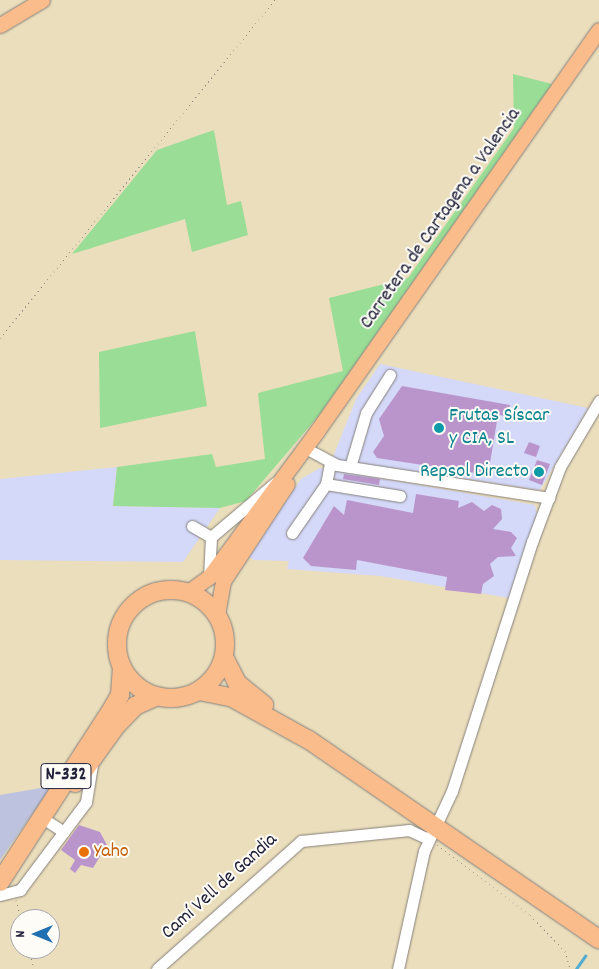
<!DOCTYPE html>
<meta charset="utf-8">
<style>
body{margin:0}
#map{position:relative;width:599px;height:969px;overflow:hidden;background:#ebdebc;font-family:Dekko,sans-serif}
div>[style]{position:absolute}
[style*='--x']{left:calc(var(--x)*1px);top:calc(var(--y)*1px);width:calc(var(--w)*1px);rotate:calc(var(--a)*1deg)}
.built>*{inset:0;background:#d4d8f9}
.industrial>*{inset:0;background:#bdc3de}
.green>*{inset:0;background:#99dd96}
.stream>*{height:2.5px;margin:-1.25px;padding:0 1.25px;transform-origin:1.25px;border-radius:1.25px;background:#52abd0}
.building>*{inset:0;background:#ba95cc}
.path>*{height:1px;margin-top:-0.5px;transform-origin:0;background:repeating-linear-gradient(90deg,#86807c 0 1px,transparent 0 5px)}
.roads{filter:drop-shadow(0 0 1px #86807c) drop-shadow(0 0 1px #86807c)}
.minor>*{height:11px;margin:-5.5px;padding:0 5.5px;transform-origin:5.5px;border-radius:5.5px;background:#fff}
.major>*{height:15px;margin:-7.5px;padding:0 7.5px;transform-origin:7.5px;border-radius:7.5px;background:#fabc8b}
.highway>*{height:18px;margin:-9px;padding:0 9px;transform-origin:9px;border-radius:9px;background:#fabc8b}
.highway>.ring{margin:-9px;padding:0;box-sizing:content-box;background:none;border:18px solid #fabc8b;border-radius:50%}
.dots>*{width:14px;height:14px;translate:-50% -50%;box-sizing:border-box;border:2px solid #fdfcf7;border-radius:50%}
span{translate:-50% -50%;white-space:nowrap;text-align:center;line-height:1.15;-webkit-text-stroke:4px #fdfcf7;paint-order:stroke}
.shield-label span{padding:1px 4px;background:#fdfcf7;border:1px solid;border-radius:4px;-webkit-text-stroke-width:0}
.shield-label{font-size:19px;color:#22223b;font-weight:700}
.street-label{font-size:20px;color:#22223b}
.culture-label{font-size:20px;color:#0d838f}
.left{translate:0 -50%;text-align:left}
.right{translate:-100% -50%;text-align:right}
.food-label{font-size:20px;color:#c56008}
.north{position:absolute;left:10px;top:909px;width:50px;height:50px;box-sizing:border-box;background:#fdfcf7;border:1px solid #a5a5ac;border-radius:50%;rotate:270deg;font-size:14px;font-weight:700;line-height:20px;text-align:center;color:#22223b}
.north::after{content:'';display:block;margin:auto;width:18px;height:22px;background:#1f6fb2;clip-path:polygon(50% 0,100% 100%,50% 72%,0 100%)}
</style>
<div id="map">
<div class="built">
<i style="clip-path:polygon(380px 364px,588px 408px,540px 490px,336px 460px,333px 457px,356px 399px)"></i>
<i style="clip-path:polygon(117px 467px,113px 506px,220px 508px,183px 562px,0 560px,0 479px)"></i>
<i style="clip-path:polygon(320px 468px,535px 505px,537px 514px,509px 598px,380px 576px,287px 569px,289px 561px,254px 560px,249px 557px,301px 479px)"></i>
</div>
<div class="industrial">
<i style="clip-path:polygon(52px 786px,0 860px,0 795px)"></i>
</div>
<div class="green">
<i style="clip-path:polygon(513px 74px,552px 84px,320px 414px,246px 501px,220px 508px,113px 506px,117px 467px,212px 454px,216px 467px,265px 459px,258px 393px,343px 371px,329px 298px,408px 278px,514px 128px)"></i>
<i style="clip-path:polygon(214px 130px,227px 205px,241px 201px,248px 235px,192px 252px,185px 219px,72px 254px,157px 150px)"></i>
<i style="clip-path:polygon(195px 331px,207px 406px,100px 428px,99px 352px)"></i>
</div>
<div class="stream">
<i style="--x:576;--y:969;--w:16;--a:-55"></i>
</div>
<div class="building">
<i style="clip-path:polygon(402px 386px,510px 405px,508px 416px,498px 415px,488px 475px,377px 458px,373px 452px,384px 436px,379px 419px)"></i>
<i style="clip-path:polygon(529px 442px,540px 446px,536px 457px,524px 453px)"></i>
<i style="clip-path:polygon(537px 460px,550px 464px,542px 485px,529px 480px)"></i>
<i style="clip-path:polygon(344px 474px,380px 479px,379px 485px,343px 479px)"></i>
<i style="clip-path:polygon(416px 494px,459px 501px,458px 508px,472px 502px,484px 511px,492px 505px,501px 509px,502px 519px,493px 529px,511px 532px,517px 538px,511px 548px,516px 556px,498px 557px,490px 564px,494px 576px,483px 584px,481px 594px,445px 590px,447px 577px,357px 560px,356px 570px,311px 566px,303px 558px,334px 506px,344px 515px,347px 500px,413px 513px)"></i>
<i style="clip-path:polygon(79px 825px,100px 832px,107px 845px,93px 868px,81px 865px,75px 873px,70px 869px,75px 860px,61px 850px)"></i>
</div>
<div class="path">
<i style="--x:0;--y:338;--w:436;--a:-50.9"></i>
<i style="--x:437;--y:845;--w:116;--a:37"></i>
<i style="--x:530;--y:915;--w:50;--a:45.8"></i>
<i style="--x:565;--y:951;--w:19;--a:74"></i>
<i style="--x:16;--y:900;--w:20;--a:75"></i>
<i style="--x:29;--y:949;--w:21;--a:76"></i>
</div>
<div class="roads">
<div class="minor">
<i style="--x:309;--y:450;--w:32;--a:28"></i>
<i style="--x:337;--y:465;--w:215;--a:8.8"></i>
<i style="--x:350;--y:467;--w:56;--a:-73.5"></i>
<i style="--x:366;--y:413;--w:45;--a:-57.7"></i>
<i style="--x:326;--y:484;--w:75;--a:9.2"></i>
<i style="--x:192;--y:526;--w:22;--a:30"></i>
<i style="--x:292;--y:533;--w:60;--a:-55.2"></i>
<i style="--x:326;--y:484;--w:21;--a:-79"></i>
<i style="--x:209;--y:577;--w:40;--a:-87.1"></i>
<i style="--x:211;--y:537;--w:84;--a:-40.2"></i>
<i style="--x:47;--y:821;--w:20;--a:33"></i>
<i style="--x:0;--y:895;--w:21;--a:-14"></i>
<i style="--x:20;--y:890;--w:110;--a:-53.1"></i>
<i style="--x:86;--y:802;--w:44;--a:-80.8"></i>
<i style="--x:157;--y:969;--w:193;--a:-41.6"></i>
<i style="--x:301;--y:841;--w:109;--a:-5.8"></i>
<i style="--x:409;--y:830;--w:21;--a:25"></i>
<i style="--x:398;--y:969;--w:121;--a:-77.6"></i>
<i style="--x:424;--y:851;--w:66;--a:-65"></i>
<i style="--x:452;--y:791;--w:262;--a:-72.2"></i>
<i style="--x:532;--y:542;--w:80;--a:-69.5"></i>
<i style="--x:560;--y:467;--w:77;--a:-59.4"></i>
</div>
<div class="major">
<i style="--x:0;--y:25;--w:49;--a:-30.8"></i>
<i style="--x:188;--y:592;--w:26;--a:-36"></i>
<i style="--x:209;--y:577;--w:182;--a:-53.5"></i>
<i style="--x:317;--y:431;--w:490;--a:-54.9"></i>
<i style="--x:217;--y:615;--w:35;--a:-80"></i>
<i style="--x:223;--y:581;--w:116;--a:-56.6"></i>
</div>
<div class="highway">
<i class="ring" style="left:117px;top:590px;width:90px;height:90px"></i>
<i style="--x:224;--y:657;--w:29;--a:63"></i>
<i style="--x:237;--y:683;--w:35;--a:39"></i>
<i style="--x:199;--y:691;--w:33;--a:11"></i>
<i style="--x:231;--y:697;--w:89;--a:28.9"></i>
<i style="--x:309;--y:740;--w:352;--a:34.5"></i>
<i style="--x:75;--y:783;--w:70;--a:-54.3"></i>
<i style="--x:116;--y:726;--w:28;--a:-46"></i>
<i style="--x:135;--y:706;--w:22;--a:-24"></i>
<i style="--x:0;--y:882;--w:208;--a:-57.1"></i>
<i style="--x:113;--y:707;--w:14;--a:-60"></i>
<i style="--x:120;--y:695;--w:27;--a:-86"></i>
</div>
</div>
<div class="dots">
<i style="left:439px;top:428px;background:#0f9aa8"></i>
<i style="left:539px;top:472px;background:#0f9aa8"></i>
<i style="left:84px;top:852px;background:#e8710a"></i>
</div>
<div class="shield-label">
<span style="left:66px;top:776px">N-332</span>
</div>
<div class="street-label">
<span style="left:441px;top:219px;rotate:-55deg">Carretera de Cartagena a Valencia</span>
<span style="left:220px;top:887px;rotate:-42deg">Camí Vell de Gandia</span>
</div>
<div class="culture-label">
<span class="left" style="left:449px;top:428px">Frutas Síscar<br>y CIA, SL</span>
<span class="right" style="left:529px;top:472px">Repsol Directo</span>
</div>
<div class="food-label">
<span class="left" style="left:94px;top:852px">Yaho</span>
</div>
<div class="north">N</div>
</div>
